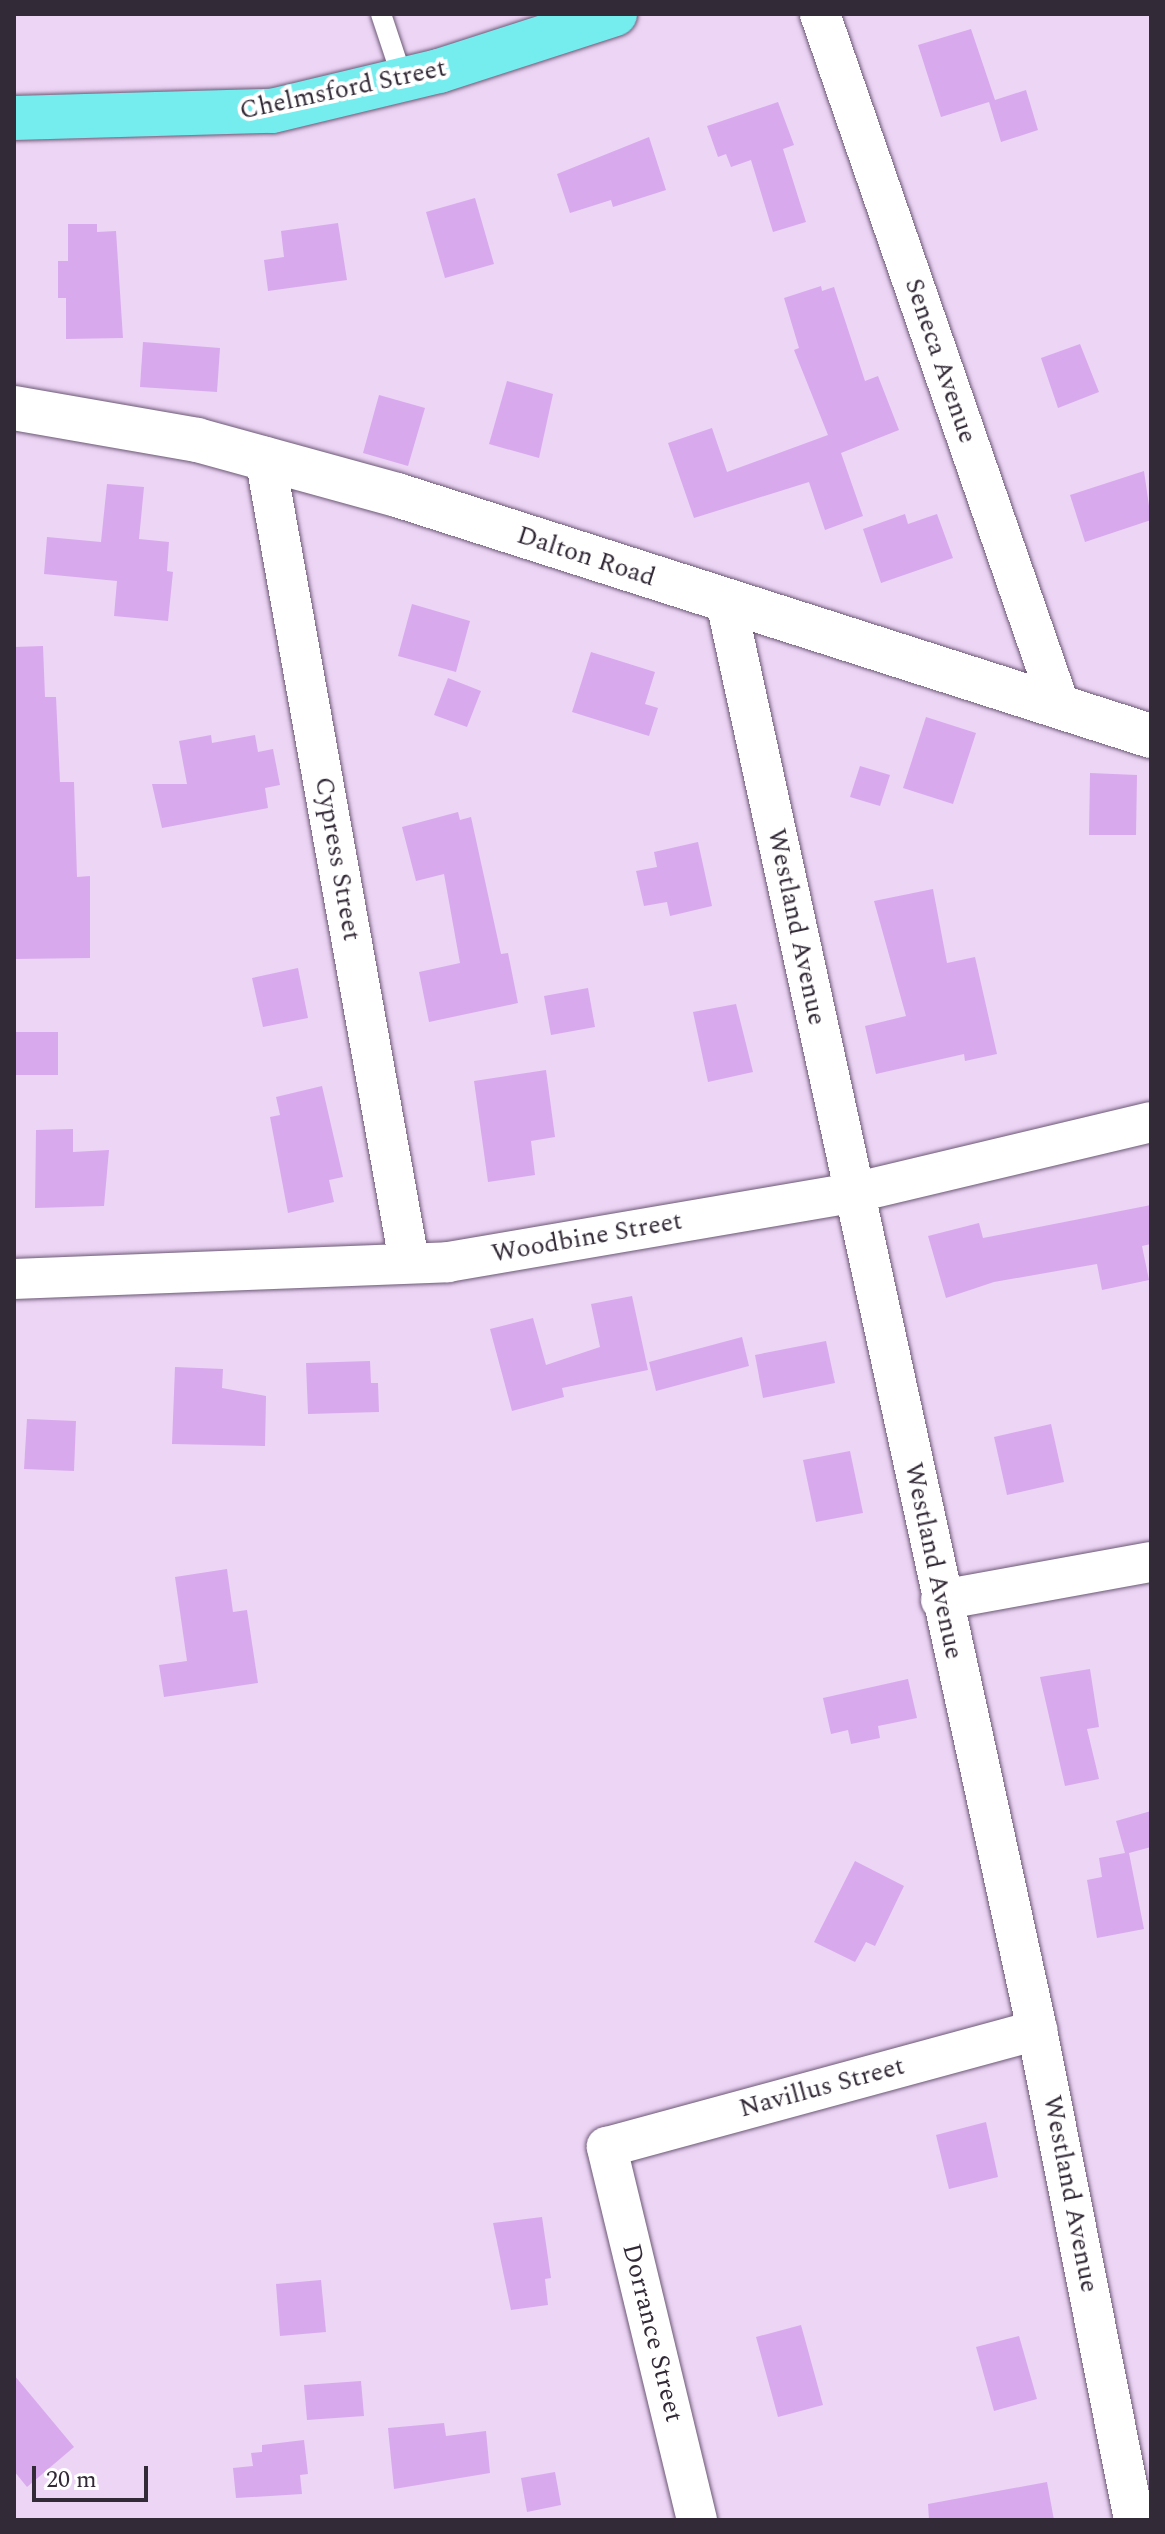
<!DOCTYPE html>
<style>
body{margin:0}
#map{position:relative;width:1165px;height:2534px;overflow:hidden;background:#edd5f6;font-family:Spectral,serif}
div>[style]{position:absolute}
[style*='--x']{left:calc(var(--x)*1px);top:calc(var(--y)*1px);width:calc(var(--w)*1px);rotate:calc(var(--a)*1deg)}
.building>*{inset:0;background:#d9a9ed}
.roads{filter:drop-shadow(0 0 2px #6c5875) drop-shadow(0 0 2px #6c5875)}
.service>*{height:20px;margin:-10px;padding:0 10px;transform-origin:10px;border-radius:10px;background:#fff}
.minor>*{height:40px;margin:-20px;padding:0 20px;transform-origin:20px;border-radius:20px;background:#fff}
.tertiary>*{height:44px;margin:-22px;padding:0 22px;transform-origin:22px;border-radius:22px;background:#fff}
.primary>*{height:44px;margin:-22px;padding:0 22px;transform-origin:22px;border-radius:22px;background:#75ecee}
span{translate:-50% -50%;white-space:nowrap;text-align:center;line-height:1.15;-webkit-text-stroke:8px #fff;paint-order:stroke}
.street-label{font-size:26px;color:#332a37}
.frame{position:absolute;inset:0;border:16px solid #332a37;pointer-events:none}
.scale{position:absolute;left:32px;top:2466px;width:116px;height:36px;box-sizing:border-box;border:4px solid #332a37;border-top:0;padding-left:10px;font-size:24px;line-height:28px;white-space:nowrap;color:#332a37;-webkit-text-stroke:6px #fff;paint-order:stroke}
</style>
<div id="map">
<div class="building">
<i style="clip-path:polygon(971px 29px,995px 100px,1026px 90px,1038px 130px,1001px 142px,989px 102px,941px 117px,918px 45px)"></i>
<i style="clip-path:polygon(778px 102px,794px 145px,783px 149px,806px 222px,773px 232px,751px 160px,731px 167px,726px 154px,718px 157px,707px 126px)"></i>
<i style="clip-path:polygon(649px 137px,666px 190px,613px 207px,611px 200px,570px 213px,557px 174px)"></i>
<i style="clip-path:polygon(475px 198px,494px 264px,445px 278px,426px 212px)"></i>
<i style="clip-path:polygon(338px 223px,347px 280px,268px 291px,264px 260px,284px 257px,281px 231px)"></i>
<i style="clip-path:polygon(68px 224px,97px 224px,97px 232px,116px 231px,123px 338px,66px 339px,66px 298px,58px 298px,58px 261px,68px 261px)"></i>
<i style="clip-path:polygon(821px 286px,822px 291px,834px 287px,865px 381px,878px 376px,899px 430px,841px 453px,863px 516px,825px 530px,809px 482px,694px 518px,668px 443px,712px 428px,727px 472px,828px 435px,794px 350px,799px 348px,784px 298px)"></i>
<i style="clip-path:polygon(143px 342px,220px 348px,217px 392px,140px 387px)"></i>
<i style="clip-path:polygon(1080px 344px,1099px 392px,1058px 408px,1041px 358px)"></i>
<i style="clip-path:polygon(507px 381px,553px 394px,539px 458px,489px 444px)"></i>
<i style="clip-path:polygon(379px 395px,425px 408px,408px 466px,363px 453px)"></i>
<i style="clip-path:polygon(1144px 471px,1151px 520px,1085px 542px,1070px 495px)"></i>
<i style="clip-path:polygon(107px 484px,144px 487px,139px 539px,169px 542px,167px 571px,173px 572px,168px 621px,114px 616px,117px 581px,44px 574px,47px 537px,101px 542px)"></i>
<i style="clip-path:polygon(905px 514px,908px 524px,937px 514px,953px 558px,881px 583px,863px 529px)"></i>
<i style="clip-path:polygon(412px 604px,470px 621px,456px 672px,398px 656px)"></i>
<i style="clip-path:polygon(43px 646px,45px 697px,56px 697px,60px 782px,74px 782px,77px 877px,90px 876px,90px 958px,14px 959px,14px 647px)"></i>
<i style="clip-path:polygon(591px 652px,655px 672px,645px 704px,658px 708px,649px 736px,572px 712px)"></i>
<i style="clip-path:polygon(448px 678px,481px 691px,467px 727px,434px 715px)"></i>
<i style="clip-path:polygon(926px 717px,976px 733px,953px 804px,903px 788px)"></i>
<i style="clip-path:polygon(211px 735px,212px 743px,255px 735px,258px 752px,273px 749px,280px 785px,265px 788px,268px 808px,162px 828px,152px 784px,187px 784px,179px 741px)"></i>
<i style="clip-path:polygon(860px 766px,890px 775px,880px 806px,850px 797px)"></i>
<i style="clip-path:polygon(1090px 773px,1137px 775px,1136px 835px,1089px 835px)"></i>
<i style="clip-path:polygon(458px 812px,460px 820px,471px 817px,501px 954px,508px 953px,518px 1003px,429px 1022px,419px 972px,460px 963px,444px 874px,416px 881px,402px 827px)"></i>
<i style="clip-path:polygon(698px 842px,712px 906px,670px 916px,667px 902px,644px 906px,636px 871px,657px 867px,654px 852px)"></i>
<i style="clip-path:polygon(933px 889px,947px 963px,975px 957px,997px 1054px,965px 1061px,964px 1054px,876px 1074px,865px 1026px,906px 1016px,874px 901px)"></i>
<i style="clip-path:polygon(298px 968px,308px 1018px,263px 1027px,252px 978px)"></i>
<i style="clip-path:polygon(588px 988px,595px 1027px,551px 1035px,544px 996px)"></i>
<i style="clip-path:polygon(736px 1004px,753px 1072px,708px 1082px,693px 1012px)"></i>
<i style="clip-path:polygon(14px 1032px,58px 1032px,58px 1075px,14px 1075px)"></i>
<i style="clip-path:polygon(546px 1070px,555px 1137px,531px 1141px,535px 1175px,488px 1182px,474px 1081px)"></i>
<i style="clip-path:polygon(322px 1086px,343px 1177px,329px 1180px,334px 1202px,288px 1213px,270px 1117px,280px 1115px,276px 1097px)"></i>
<i style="clip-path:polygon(73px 1129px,73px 1152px,109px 1150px,104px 1206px,35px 1208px,36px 1130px)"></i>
<i style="clip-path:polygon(1151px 1205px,1151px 1244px,1142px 1246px,1149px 1280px,1102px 1290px,1097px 1264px,994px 1282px,946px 1298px,928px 1236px,979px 1223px,983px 1238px)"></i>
<i style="clip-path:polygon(632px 1296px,648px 1370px,562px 1388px,564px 1397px,512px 1411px,490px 1329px,533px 1318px,546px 1365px,600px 1347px,591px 1304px)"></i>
<i style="clip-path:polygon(742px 1337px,749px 1366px,656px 1391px,649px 1362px)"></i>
<i style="clip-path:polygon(826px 1341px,835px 1383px,763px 1398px,755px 1355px)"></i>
<i style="clip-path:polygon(370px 1361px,371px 1383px,378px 1383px,379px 1412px,308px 1414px,306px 1363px)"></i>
<i style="clip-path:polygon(175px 1367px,223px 1369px,222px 1388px,266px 1396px,265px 1446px,172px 1444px)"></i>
<i style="clip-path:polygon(27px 1419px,76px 1421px,74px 1471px,24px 1469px)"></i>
<i style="clip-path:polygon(1051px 1424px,1064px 1482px,1007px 1495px,994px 1437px)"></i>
<i style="clip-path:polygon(850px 1451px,863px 1513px,816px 1522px,803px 1460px)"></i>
<i style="clip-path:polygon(227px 1569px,233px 1612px,247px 1610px,258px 1683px,164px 1697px,159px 1665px,187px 1661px,175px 1577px)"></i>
<i style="clip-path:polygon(1090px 1669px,1099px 1727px,1087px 1729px,1099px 1779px,1065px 1786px,1040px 1677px)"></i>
<i style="clip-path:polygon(908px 1679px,917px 1718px,878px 1726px,880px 1738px,851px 1744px,848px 1730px,831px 1734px,823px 1698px)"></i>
<i style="clip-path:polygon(1151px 1811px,1151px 1847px,1129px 1853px,1144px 1929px,1097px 1938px,1087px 1880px,1102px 1877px,1099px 1858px,1125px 1853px,1116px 1821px)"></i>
<i style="clip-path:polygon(855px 1861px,904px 1886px,875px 1946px,866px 1942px,855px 1962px,814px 1942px)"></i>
<i style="clip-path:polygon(986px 2122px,998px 2177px,949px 2189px,936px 2135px)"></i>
<i style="clip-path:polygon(542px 2217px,551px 2278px,545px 2279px,548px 2305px,511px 2310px,493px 2223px)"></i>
<i style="clip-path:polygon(321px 2280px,326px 2332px,280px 2336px,276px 2284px)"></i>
<i style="clip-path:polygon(801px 2325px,823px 2405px,778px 2417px,756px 2337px)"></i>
<i style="clip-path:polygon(1019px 2336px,1037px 2399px,994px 2411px,976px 2347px)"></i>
<i style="clip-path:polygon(14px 2375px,74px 2447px,27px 2487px,14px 2471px)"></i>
<i style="clip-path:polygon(361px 2381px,364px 2416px,307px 2420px,304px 2385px)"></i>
<i style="clip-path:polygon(444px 2423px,446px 2436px,486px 2431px,490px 2473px,394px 2489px,388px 2428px)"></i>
<i style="clip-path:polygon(304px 2440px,308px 2474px,300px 2475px,302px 2494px,236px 2498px,233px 2468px,253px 2466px,251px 2453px,262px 2452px,262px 2445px)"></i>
<i style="clip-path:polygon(555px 2472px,561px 2505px,527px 2512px,521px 2478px)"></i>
<i style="clip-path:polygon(1047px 2482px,1054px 2520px,929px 2520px,928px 2504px)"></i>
</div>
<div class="roads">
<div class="service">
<i style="--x:381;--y:14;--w:70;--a:71.6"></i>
</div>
<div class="minor">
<i style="--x:820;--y:14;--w:733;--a:70.9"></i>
<i style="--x:265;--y:457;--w:817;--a:79.85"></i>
<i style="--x:726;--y:602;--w:1461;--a:77.71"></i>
<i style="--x:1037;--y:2030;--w:500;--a:78.8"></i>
<i style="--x:14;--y:1279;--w:434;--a:-2.2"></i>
<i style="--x:448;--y:1262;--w:411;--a:-9.7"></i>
<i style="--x:853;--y:1193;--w:306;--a:-13.4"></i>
<i style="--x:941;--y:1600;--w:213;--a:-10.3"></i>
<i style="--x:697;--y:2520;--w:384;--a:-103.6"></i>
<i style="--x:607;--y:2147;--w:446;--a:-15.2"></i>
</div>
<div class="tertiary">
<i style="--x:14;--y:408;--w:186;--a:9.9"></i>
<i style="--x:197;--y:440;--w:207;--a:15.4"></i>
<i style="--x:397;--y:495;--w:792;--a:17.73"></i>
</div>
<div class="primary">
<i style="--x:14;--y:118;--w:258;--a:-1.6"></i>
<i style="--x:272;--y:111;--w:172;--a:-13.5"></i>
<i style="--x:439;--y:71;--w:185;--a:-17.9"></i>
</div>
</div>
<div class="street-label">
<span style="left:343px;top:90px;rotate:-12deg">Chelmsford Street</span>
<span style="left:940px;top:361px;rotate:71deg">Seneca Avenue</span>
<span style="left:586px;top:557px;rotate:18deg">Dalton Road</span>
<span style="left:337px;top:859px;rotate:80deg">Cypress Street</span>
<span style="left:796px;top:927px;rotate:78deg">Westland Avenue</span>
<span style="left:587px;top:1238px;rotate:-10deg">Woodbine Street</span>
<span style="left:933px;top:1561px;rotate:78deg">Westland Avenue</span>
<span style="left:822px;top:2088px;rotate:-15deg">Navillus Street</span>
<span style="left:1070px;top:2194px;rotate:79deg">Westland Avenue</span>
<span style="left:652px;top:2333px;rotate:76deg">Dorrance Street</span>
</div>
<div class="frame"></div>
<div class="scale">20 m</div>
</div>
